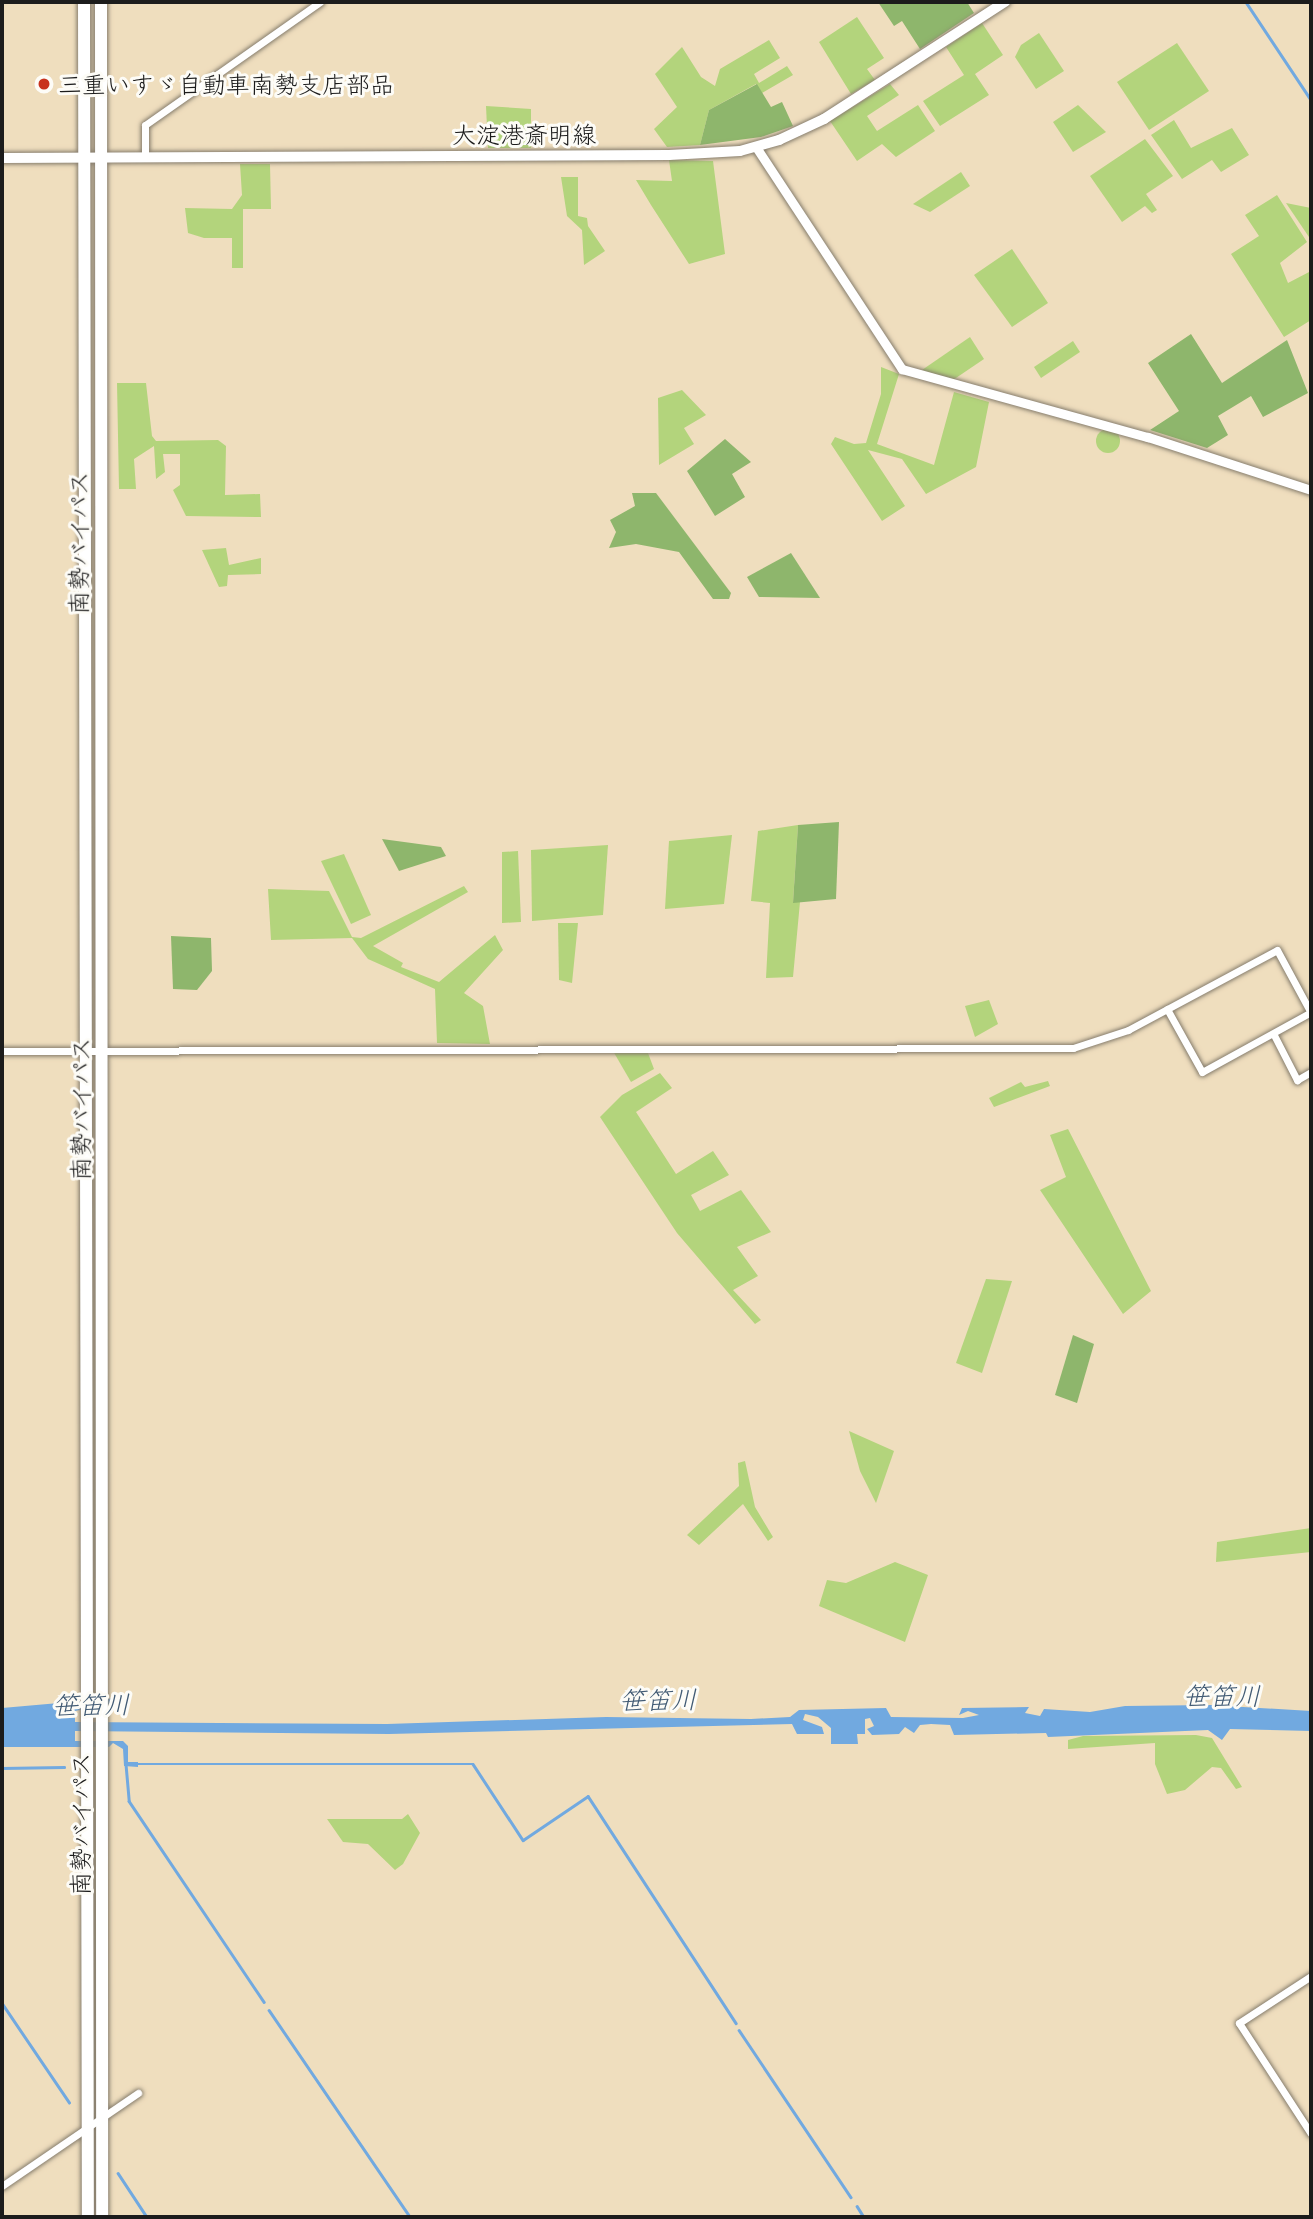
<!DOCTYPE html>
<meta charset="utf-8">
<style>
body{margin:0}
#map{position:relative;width:1313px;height:2219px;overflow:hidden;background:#efdebe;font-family:"Playpen Sans","Klee One",sans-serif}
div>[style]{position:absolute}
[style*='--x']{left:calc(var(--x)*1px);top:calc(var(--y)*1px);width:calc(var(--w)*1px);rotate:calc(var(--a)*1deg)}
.green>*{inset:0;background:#b3d47c}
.round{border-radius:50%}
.forest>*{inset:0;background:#8eb66c}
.water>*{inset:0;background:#71a9e0}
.stream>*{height:2.5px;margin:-1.25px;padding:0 1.25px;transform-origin:1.25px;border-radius:1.25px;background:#71a9e0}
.roads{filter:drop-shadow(0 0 2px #867d6d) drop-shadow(0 0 2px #867d6d)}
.minor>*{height:7px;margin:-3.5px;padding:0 3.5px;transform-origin:3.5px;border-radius:3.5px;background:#fff}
.tertiary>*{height:9px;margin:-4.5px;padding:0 4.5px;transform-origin:4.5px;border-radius:4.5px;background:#fff}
.secondary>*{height:10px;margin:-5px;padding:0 5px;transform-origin:5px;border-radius:5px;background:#fff}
.trunk>*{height:12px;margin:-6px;padding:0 6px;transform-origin:6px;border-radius:6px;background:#fff}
.dots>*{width:19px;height:19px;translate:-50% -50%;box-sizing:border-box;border:4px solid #fdfcf7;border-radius:50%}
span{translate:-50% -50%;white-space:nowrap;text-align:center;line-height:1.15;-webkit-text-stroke:6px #fdfcf7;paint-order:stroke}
.poi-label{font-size:24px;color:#1c1c1c}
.left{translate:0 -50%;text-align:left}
.street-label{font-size:24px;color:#1c1c1c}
.water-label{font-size:26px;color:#425b74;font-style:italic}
.frame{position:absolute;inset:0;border:4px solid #1c1c1c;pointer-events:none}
</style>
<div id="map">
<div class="green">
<i style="clip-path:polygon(857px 17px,884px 58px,867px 69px,875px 80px,851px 94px,819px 42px)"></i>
<i style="clip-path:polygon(982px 23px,1003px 55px,975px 74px,989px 95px,940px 126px,923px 101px,964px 75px,946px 47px)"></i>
<i style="clip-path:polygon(1039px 33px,1064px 71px,1036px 89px,1015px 57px,1021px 45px)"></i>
<i style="clip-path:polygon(769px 40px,780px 58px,754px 74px,759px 83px,787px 66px,793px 75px,762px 93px,756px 84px,709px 110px,700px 145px,667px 147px,654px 129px,677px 107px,655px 74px,682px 47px,701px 77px,715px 86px,720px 69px)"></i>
<i style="clip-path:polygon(1177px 43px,1209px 91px,1149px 130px,1117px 82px)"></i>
<i style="clip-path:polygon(890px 84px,899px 95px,867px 116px,877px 131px,918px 105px,935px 131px,896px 157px,882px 144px,857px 161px,830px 121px)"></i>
<i style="clip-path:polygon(1078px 105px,1106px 132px,1073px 152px,1053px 122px)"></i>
<i style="clip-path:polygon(486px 106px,531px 109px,531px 148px,488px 148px)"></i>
<i style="clip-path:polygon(1174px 120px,1191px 148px,1232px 128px,1249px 155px,1221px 172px,1212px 160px,1182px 179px,1151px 135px)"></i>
<i style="clip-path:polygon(1145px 139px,1173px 176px,1146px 194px,1157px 210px,1152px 213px,1145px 206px,1122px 222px,1090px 176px)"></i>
<i style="clip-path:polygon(669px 160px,713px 161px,725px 254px,689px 264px,651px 205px,636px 180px,672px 181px)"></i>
<i style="clip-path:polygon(240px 164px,270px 164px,271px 209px,243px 209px,243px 268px,232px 268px,232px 238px,204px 238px,188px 233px,185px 208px,232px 209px,242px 195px)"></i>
<i style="clip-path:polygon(961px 172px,970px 186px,930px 212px,913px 204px)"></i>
<i style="clip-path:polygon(561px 177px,578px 177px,578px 216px,587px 218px,588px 226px,605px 251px,584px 265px,582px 230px,567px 216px)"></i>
<i style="clip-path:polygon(1277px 195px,1307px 242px,1280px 263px,1288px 283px,1311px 271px,1311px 320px,1284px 337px,1231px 254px,1259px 236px,1245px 215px)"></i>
<i style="clip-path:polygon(1286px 203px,1311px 208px,1311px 240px)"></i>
<i style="clip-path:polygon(1012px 249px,1048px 303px,1012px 327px,974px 275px)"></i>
<i style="clip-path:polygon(970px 337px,984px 359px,953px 380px,922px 370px)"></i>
<i style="clip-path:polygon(1073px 341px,1080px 352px,1041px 378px,1034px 367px)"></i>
<i style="clip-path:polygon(881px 367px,899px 374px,877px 444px,934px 465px,954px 392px,989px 402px,976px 467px,926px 494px,902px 459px,868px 450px,905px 506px,882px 521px,831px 444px,835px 437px,854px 444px,866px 443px,881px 394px)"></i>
<i style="clip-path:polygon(117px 383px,146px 383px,152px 436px,156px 441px,218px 440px,226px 446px,225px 495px,260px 494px,261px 517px,186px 516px,173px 490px,180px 485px,180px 454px,163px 454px,165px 472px,156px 479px,154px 446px,134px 459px,136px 489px,119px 489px)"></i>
<i style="clip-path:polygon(682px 390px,706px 415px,684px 428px,694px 444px,659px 465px,658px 398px)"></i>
<i class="round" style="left:1096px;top:429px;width:24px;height:24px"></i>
<i style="clip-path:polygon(226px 548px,229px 565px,261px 558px,261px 574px,228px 575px,227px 586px,219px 587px,202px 550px)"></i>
<i style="clip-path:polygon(798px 825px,793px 902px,800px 902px,793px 977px,766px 978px,770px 903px,751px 901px,758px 831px)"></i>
<i style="clip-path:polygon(732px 835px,724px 904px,665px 909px,669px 841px)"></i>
<i style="clip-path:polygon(608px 845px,603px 915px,532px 921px,531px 850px)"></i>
<i style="clip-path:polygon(518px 851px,521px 922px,502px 923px,502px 852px)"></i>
<i style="clip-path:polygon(344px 854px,371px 915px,351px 924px,321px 861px)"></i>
<i style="clip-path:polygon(464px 886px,468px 892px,373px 946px,403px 963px,401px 967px,439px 982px,495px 935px,503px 950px,464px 993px,483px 1006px,490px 1044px,437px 1043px,435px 989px,368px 959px,352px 938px,271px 940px,268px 889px,329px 891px,352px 937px,361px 938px)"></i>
<i style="clip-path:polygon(578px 923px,572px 983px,559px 980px,558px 923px)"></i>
<i style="clip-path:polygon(989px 1000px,998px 1024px,975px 1037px,965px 1006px)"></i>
<i style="clip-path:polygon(613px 1051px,648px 1053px,654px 1069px,631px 1082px)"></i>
<i style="clip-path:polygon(660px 1073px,672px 1088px,636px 1112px,676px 1174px,713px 1151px,729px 1175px,691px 1195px,700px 1211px,741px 1190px,771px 1232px,737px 1247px,758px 1276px,733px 1290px,761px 1320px,755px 1324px,677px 1233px,600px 1117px,622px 1095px)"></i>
<i style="clip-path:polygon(1048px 1081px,1050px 1086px,994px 1107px,989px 1098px,1021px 1082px,1025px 1087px)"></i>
<i style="clip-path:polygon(1068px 1129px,1151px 1291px,1123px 1314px,1040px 1190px,1066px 1177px,1050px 1135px)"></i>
<i style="clip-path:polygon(986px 1279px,1012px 1281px,982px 1373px,956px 1363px)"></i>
<i style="clip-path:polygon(849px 1431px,894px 1451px,876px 1503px,860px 1471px)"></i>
<i style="clip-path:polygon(745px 1461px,755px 1507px,773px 1537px,768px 1541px,743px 1504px,699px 1545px,687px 1535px,739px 1486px,738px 1463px)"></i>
<i style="clip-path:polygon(1311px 1528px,1311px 1552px,1216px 1562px,1217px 1542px)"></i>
<i style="clip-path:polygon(895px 1562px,928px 1575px,905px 1642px,819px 1606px,827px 1580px,846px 1583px)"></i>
<i style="clip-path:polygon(1196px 1735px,1212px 1738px,1242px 1787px,1236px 1789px,1221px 1768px,1212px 1767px,1185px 1790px,1167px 1794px,1155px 1764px,1155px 1743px,1068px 1749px,1068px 1740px,1083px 1736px)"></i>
<i style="clip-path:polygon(408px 1814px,420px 1833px,403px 1864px,395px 1870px,368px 1844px,343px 1842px,327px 1819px,402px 1819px)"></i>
</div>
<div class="forest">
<i style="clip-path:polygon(878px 2px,967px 2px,974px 13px,920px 49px,902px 21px,894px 26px)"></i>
<i style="clip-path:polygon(757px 84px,771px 107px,782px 102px,793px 126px,761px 137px,700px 145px,709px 110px)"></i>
<i style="clip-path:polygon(1191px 334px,1222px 383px,1287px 340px,1308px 393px,1263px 417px,1251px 396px,1218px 416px,1228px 435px,1207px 448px,1150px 430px,1179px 411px,1148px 363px)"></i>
<i style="clip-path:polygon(725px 439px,751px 462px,732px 474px,745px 497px,715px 516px,687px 471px)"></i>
<i style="clip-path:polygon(632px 493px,656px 493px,731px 593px,729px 599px,713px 599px,679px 552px,636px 544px,609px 548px,616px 532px,610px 520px,635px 506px)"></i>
<i style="clip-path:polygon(791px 553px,820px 598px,759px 597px,747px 577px)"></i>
<i style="clip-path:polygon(839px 822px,836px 899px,793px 903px,798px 825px)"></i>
<i style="clip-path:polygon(382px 839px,441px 847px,446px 856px,399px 871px)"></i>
<i style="clip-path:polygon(171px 936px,211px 938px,212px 971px,197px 990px,173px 989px)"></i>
<i style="clip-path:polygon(1073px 1335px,1094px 1344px,1077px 1403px,1055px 1395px)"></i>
</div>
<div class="water">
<i style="clip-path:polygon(116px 1698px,117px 1703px,75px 1711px,75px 1722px,387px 1724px,606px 1717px,751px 1719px,790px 1717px,799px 1710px,886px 1708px,891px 1717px,963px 1718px,979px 1715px,968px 1711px,959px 1715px,962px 1708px,1029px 1707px,1025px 1713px,1040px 1716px,1044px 1709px,1090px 1712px,1125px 1706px,1210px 1705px,1311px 1711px,1311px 1731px,1230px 1729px,1222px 1740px,1208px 1730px,1048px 1737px,1046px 1733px,954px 1735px,950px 1725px,931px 1724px,920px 1725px,914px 1733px,905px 1727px,899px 1734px,872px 1735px,867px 1729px,874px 1726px,870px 1718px,865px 1719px,865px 1734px,857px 1734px,858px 1744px,831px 1744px,831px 1728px,818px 1717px,805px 1714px,803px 1720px,822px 1727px,824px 1734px,797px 1734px,792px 1724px,389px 1734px,75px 1731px,75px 1741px,123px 1741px,128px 1746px,128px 1762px,138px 1762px,138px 1767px,124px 1766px,123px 1749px,113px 1743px,109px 1747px,2px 1747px,2px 1708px)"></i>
</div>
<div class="stream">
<i style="--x:1246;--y:2;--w:118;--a:56.4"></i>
<i style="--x:126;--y:1764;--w:37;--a:85"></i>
<i style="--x:129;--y:1801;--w:242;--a:56.1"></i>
<i style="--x:136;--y:1764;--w:337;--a:0"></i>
<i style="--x:473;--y:1764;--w:91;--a:56.7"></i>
<i style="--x:523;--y:1840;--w:78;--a:-34.1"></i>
<i style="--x:588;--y:1796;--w:271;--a:56.9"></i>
<i style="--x:2;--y:1768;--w:62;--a:-0.9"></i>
<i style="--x:2;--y:2003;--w:120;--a:55.9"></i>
<i style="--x:269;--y:2010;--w:250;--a:55.7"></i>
<i style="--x:739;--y:2030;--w:201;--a:56.2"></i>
<i style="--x:118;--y:2173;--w:53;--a:56.6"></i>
<i style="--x:857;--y:2206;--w:13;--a:58"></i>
</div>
<div class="roads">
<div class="minor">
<i style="--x:145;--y:157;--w:32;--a:-90"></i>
<i style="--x:145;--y:125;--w:214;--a:-35.1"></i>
<i style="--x:1167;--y:1009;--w:72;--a:60.9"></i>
<i style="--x:1202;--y:1072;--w:124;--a:-28.8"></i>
<i style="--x:1274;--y:1035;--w:51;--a:62.9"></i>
<i style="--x:1297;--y:1080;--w:16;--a:-30"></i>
<i style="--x:2;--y:1051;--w:1071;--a:-0.16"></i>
<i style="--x:1073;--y:1048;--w:58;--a:-18.1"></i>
<i style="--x:1128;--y:1030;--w:169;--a:-28.2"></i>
<i style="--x:1277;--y:950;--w:72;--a:61.6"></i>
<i style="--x:1311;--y:1976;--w:86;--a:146.9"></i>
<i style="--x:1239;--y:2023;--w:132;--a:57"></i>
<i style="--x:2;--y:2186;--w:165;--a:-34.4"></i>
</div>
<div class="tertiary">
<i style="--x:756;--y:147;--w:266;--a:56.7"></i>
<i style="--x:902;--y:369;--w:255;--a:15.5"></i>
<i style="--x:1148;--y:437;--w:171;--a:18"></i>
</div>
<div class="secondary">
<i style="--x:2;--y:158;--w:667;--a:-0.26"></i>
<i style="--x:669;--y:155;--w:71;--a:-3.2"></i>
<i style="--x:740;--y:151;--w:41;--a:-15.8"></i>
<i style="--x:779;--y:140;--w:50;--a:-25"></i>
<i style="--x:824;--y:119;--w:216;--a:-32.9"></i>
</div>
<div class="trunk">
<i style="--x:84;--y:2;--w:2215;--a:89.9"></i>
<i style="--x:101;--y:2;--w:2215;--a:89.97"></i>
</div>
</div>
<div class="dots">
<i style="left:44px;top:84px;background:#c8321e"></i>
</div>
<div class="poi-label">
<span class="left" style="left:58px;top:84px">三重いすゞ自動車南勢支店部品</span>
</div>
<div class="street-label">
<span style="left:524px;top:134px">大淀港斎明線</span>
<span style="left:78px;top:543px;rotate:-90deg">南勢バイパス</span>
<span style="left:80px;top:1109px;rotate:-90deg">南勢バイパス</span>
<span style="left:80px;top:1824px;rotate:-90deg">南勢バイパス</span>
</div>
<div class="water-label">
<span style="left:1222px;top:1695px">笹笛川</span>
<span style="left:658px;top:1699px;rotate:-1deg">笹笛川</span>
<span style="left:91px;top:1704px;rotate:-1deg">笹笛川</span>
</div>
<div class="frame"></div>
</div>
